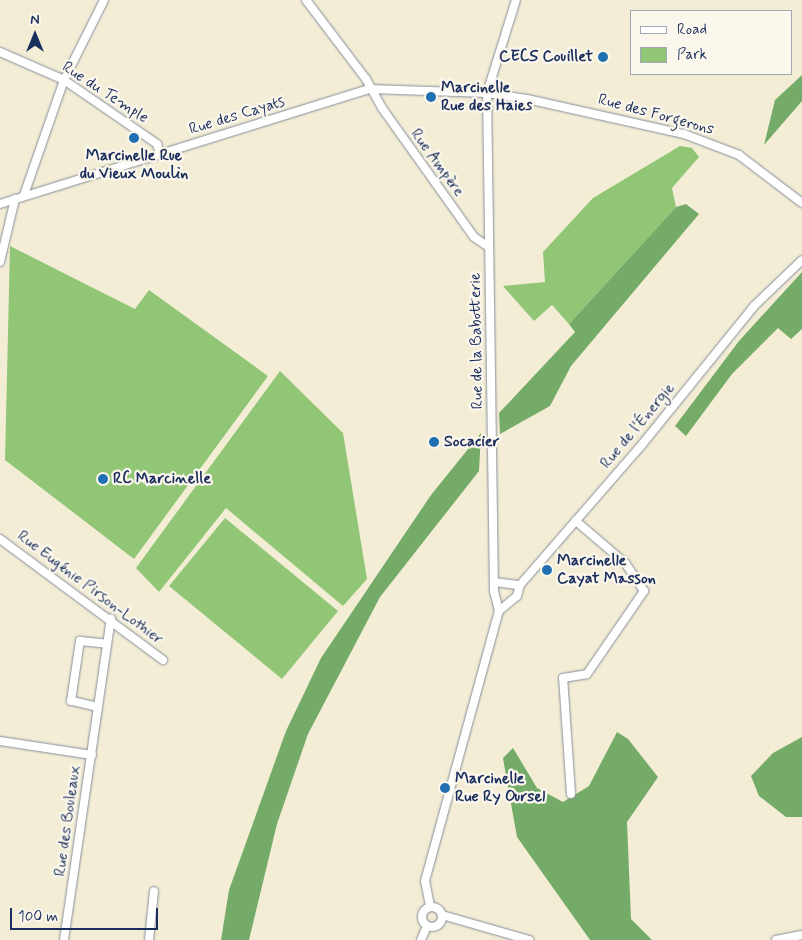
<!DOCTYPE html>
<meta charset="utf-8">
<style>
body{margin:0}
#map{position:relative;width:802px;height:940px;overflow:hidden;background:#f3edd6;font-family:Mynerve,sans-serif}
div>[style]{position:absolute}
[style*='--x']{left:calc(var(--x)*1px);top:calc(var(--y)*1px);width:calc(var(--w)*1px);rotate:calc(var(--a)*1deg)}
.green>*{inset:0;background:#92c677}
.forest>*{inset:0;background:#75ab68}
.roads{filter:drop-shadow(0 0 1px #878e9a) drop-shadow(0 0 1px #878e9a)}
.street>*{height:8px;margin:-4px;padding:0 4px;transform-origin:4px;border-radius:4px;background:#fff}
.street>.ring{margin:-4px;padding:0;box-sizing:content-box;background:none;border:8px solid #fff;border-radius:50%}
.dots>*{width:14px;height:14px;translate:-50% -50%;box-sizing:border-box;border:2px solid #fbf7ec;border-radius:50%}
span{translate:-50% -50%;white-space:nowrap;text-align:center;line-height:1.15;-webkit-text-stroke:4.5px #fbf7ec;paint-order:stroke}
.poi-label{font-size:16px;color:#1b2f5e;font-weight:700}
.right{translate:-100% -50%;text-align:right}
.left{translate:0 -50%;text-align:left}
.street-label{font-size:16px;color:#1b2f5e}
.legend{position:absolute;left:630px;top:10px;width:162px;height:65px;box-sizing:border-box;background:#fbf7ec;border:1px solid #a1a7b3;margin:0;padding:6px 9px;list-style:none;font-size:15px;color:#1b2f5e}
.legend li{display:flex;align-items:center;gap:10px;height:25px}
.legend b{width:25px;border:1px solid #a1a7b3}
.north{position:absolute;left:10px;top:10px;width:50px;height:50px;-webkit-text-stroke:4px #fbf7ec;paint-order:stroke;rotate:0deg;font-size:14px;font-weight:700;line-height:20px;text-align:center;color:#1b2f5e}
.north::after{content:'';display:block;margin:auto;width:18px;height:22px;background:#1b2f5e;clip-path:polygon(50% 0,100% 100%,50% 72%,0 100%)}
.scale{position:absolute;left:10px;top:908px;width:148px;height:22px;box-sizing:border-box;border:2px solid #1b2f5e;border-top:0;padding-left:6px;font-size:15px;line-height:18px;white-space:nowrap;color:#1b2f5e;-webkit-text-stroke:4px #fbf7ec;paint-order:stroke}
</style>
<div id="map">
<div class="green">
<i style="clip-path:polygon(680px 146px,692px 148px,699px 157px,672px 188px,676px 207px,569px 324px,552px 305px,534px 321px,503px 286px,545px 282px,543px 252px,593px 198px)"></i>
<i style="clip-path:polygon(10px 246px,135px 309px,149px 290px,268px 376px,134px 559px,5px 460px)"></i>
<i style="clip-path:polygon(280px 371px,343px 433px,367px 579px,343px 606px,226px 508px,159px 592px,136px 568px)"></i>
<i style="clip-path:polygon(225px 518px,338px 611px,282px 679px,169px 586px)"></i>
</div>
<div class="forest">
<i style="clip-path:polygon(802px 75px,802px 101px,764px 145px,775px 100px)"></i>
<i style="clip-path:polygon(686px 204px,699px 214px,571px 366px,550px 406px,500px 434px,499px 413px,575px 332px,569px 324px,676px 207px)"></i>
<i style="clip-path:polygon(802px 272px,802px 329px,791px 339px,778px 328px,732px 374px,686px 436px,675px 426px,739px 341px)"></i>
<i style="clip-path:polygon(481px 433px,479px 471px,380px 597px,308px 734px,277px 824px,249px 940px,221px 940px,229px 890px,286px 731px,321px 658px,431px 495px)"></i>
<i style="clip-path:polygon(617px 732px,628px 739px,658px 777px,627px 822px,631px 919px,652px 940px,590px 940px,517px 837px,506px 776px,503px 758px,513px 748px,537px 788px,563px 802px,589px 786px)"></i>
<i style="clip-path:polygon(802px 737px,802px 817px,786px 817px,759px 796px,751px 776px,773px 753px)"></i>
</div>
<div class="roads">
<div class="street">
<i style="--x:306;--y:0;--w:99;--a:52.8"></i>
<i style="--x:366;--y:79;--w:33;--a:61"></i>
<i style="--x:382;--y:108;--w:158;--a:54.5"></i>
<i style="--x:474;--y:237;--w:18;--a:34"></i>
<i style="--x:0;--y:52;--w:70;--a:23.6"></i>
<i style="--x:64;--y:80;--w:113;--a:34.5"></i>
<i style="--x:157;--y:144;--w:9;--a:72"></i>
<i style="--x:24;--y:195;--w:122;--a:-70.8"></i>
<i style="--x:64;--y:80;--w:89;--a:-63.4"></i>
<i style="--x:0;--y:204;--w:387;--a:-17.3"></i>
<i style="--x:370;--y:89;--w:117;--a:2"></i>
<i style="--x:487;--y:93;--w:40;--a:8.5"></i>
<i style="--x:527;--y:99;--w:161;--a:12.6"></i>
<i style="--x:684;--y:134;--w:59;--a:20.9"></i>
<i style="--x:739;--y:155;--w:79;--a:37.3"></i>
<i style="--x:0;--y:262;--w:65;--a:-76.6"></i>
<i style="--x:0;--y:539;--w:203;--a:36.6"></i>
<i style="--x:494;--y:582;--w:26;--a:7"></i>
<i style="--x:499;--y:611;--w:23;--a:-40"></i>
<i style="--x:517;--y:596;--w:11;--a:-75"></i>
<i style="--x:520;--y:585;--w:183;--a:-49"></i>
<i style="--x:640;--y:447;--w:181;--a:-51"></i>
<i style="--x:754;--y:306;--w:66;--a:-43.8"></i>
<i style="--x:98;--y:707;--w:28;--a:-167"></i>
<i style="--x:71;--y:701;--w:61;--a:-81.5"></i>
<i style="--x:80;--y:641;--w:27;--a:6"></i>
<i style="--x:0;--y:741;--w:93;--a:8.7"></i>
<i style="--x:571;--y:794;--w:116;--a:-93.9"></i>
<i style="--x:563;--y:678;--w:24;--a:-9"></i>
<i style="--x:587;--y:674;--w:101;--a:-55.5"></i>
<i style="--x:644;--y:591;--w:34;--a:-124"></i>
<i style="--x:625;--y:563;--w:65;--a:-139.4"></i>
<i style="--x:430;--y:906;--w:25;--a:-101"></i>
<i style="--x:425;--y:881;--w:280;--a:-74.7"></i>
<i style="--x:499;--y:611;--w:21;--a:-104"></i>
<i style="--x:494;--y:591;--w:498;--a:-90.8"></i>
<i style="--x:487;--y:93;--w:97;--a:-72.7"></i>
<i class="ring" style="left:422px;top:907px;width:12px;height:12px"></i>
<i style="--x:442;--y:915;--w:91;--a:16"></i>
<i style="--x:64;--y:940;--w:325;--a:-81.7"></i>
<i style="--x:149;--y:940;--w:49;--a:-84.2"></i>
<i style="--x:421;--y:940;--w:15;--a:-67"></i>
<i style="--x:776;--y:940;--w:26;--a:-11"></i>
</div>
</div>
<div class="dots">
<i style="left:603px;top:57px;background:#1f6fb2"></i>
<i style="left:431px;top:97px;background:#1f6fb2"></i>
<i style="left:134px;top:138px;background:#1f6fb2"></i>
<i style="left:434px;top:442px;background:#1f6fb2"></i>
<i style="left:103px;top:479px;background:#1f6fb2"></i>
<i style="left:547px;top:570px;background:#1f6fb2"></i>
<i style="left:445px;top:788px;background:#1f6fb2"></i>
</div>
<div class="poi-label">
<span class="right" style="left:593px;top:57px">CECS Couillet</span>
<span class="left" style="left:441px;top:97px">Marcinelle<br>Rue des Haies</span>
<span style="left:134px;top:165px">Marcinelle Rue<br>du Vieux Moulin</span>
<span class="left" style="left:444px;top:442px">Socacier</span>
<span class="left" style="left:113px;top:479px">RC Marcinelle</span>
<span class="left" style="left:557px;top:570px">Marcinelle<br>Cayat Masson</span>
<span class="left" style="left:455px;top:788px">Marcinelle<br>Rue Ry Oursel</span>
</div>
<div class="street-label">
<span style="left:105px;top:93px;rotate:33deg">Rue du Temple</span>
<span style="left:656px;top:115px;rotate:15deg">Rue des Forgerons</span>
<span style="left:237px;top:116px;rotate:-17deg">Rue des Cayats</span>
<span style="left:437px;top:163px;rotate:54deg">Rue Ampère</span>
<span style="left:477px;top:341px;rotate:-91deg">Rue de la Babotterie</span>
<span style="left:638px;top:426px;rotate:-50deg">Rue de l'Énergie</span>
<span style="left:90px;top:588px;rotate:37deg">Rue Eugénie Pirson-Lothier</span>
<span style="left:68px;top:821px;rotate:-82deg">Rue des Bouleaux</span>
</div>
<ul class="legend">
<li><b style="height:6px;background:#fff"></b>Road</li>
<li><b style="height:14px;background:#92c677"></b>Park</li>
</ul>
<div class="north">N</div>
<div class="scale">100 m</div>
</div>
